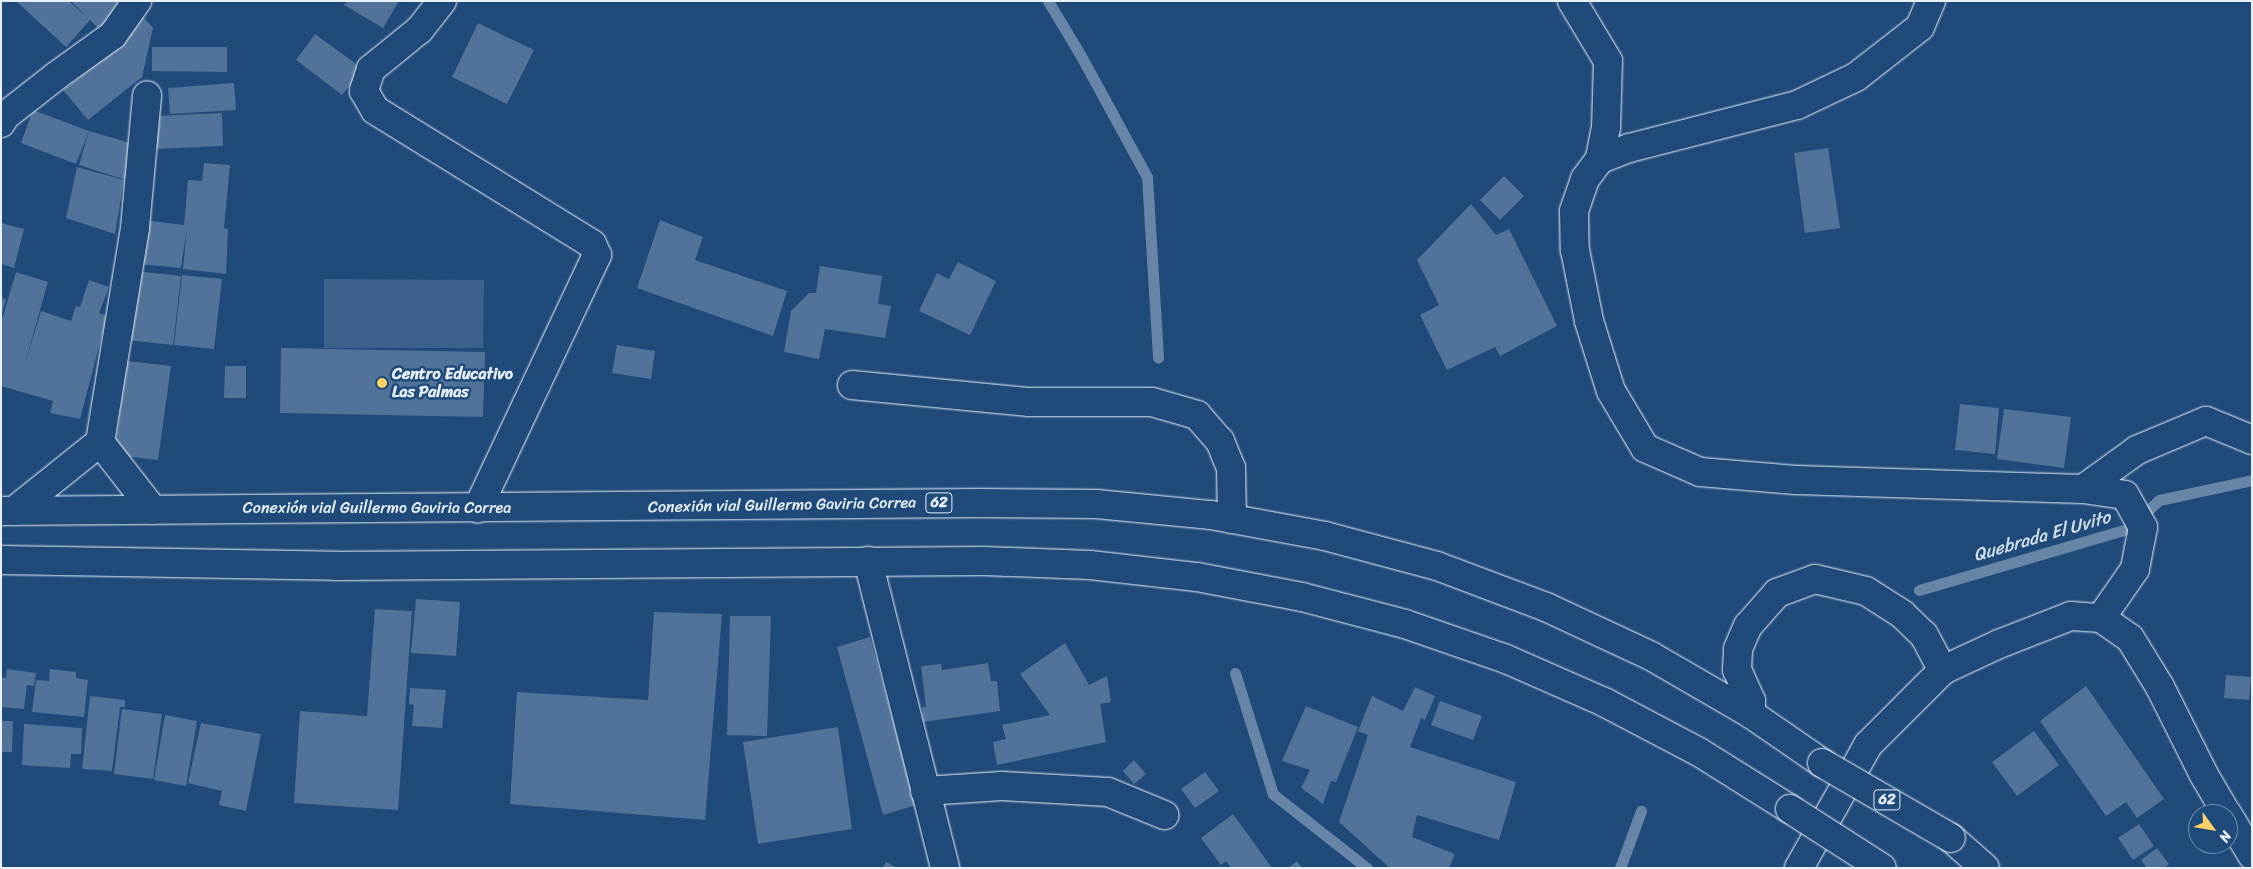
<!DOCTYPE html>
<meta charset="utf-8">
<style>
body{margin:0}
#map{position:relative;width:2253px;height:869px;overflow:hidden;background:#1f4a7a;font-family:Sriracha,sans-serif}
div>[style]{position:absolute}
[style*='--x']{left:calc(var(--x)*1px);top:calc(var(--y)*1px);width:calc(var(--w)*1px);rotate:calc(var(--a)*1deg)}
.green>*{inset:0;background:#3c628c}
.stream>*{height:11px;margin:-5.5px;padding:0 5.5px;transform-origin:5.5px;border-radius:5.5px;background:#6685a7}
.building>*{inset:0;background:#517399}
.roads{filter:drop-shadow(0 0 1px #e8f1f8) drop-shadow(0 0 1px #e8f1f8)}
.minor>*{height:28px;margin:-14px;padding:0 14px;transform-origin:14px;border-radius:14px;background:#1f4a7a}
.highway>*{height:28px;margin:-14px;padding:0 14px;transform-origin:14px;border-radius:14px;background:#1f4a7a}
.bridges{filter:drop-shadow(0 0 1px #e8f1f8) drop-shadow(0 0 1px #e8f1f8)}
.highway-bridge>*{height:28px;margin:-14px;padding:0 14px;transform-origin:14px;border-radius:14px;background:#1f4a7a}
.dots>*{width:14px;height:14px;translate:-50% -50%;box-sizing:border-box;border:2px solid #1f4a7a;border-radius:50%}
span{translate:-50% -50%;white-space:nowrap;text-align:center;line-height:1.15;-webkit-text-stroke:5px #1f4a7a;paint-order:stroke}
.shield-label span{padding:1px 4px;background:#1f4a7a;border:1px solid;border-radius:4px;-webkit-text-stroke-width:0}
.shield-label{font-size:15px;color:#e8f1f8;font-weight:700}
.poi-label{font-size:16px;color:#e8f1f8;font-weight:700}
.left{translate:0 -50%;text-align:left}
.street-label{font-size:16px;color:#e8f1f8}
.water-label{font-size:18px;color:#d4e1ec;font-style:italic}
.frame{position:absolute;inset:0;border:2px solid #e8f1f8;pointer-events:none}
.north{position:absolute;left:2188px;top:804px;width:50px;height:50px;box-sizing:border-box;background:#1f4a7a;border:1px solid #6f8dac;border-radius:50%;rotate:122deg;font-size:14px;font-weight:700;line-height:20px;text-align:center;color:#e8f1f8}
.north::after{content:'';display:block;margin:auto;width:18px;height:22px;background:#ffd166;clip-path:polygon(50% 0,100% 100%,50% 72%,0 100%)}
</style>
<div id="map">
<div class="green">
<i style="clip-path:polygon(324px 279px,484px 280px,483px 348px,324px 348px)"></i>
</div>
<div class="stream">
<i style="--x:1048;--y:1;--w:64;--a:59"></i>
<i style="--x:1081;--y:56;--w:138;--a:61.4"></i>
<i style="--x:1147;--y:177;--w:181;--a:86.5"></i>
<i style="--x:1919;--y:590;--w:218;--a:-16.3"></i>
<i style="--x:2128;--y:529;--w:42;--a:-43.1"></i>
<i style="--x:2159;--y:500;--w:95;--a:-12.1"></i>
<i style="--x:1235;--y:673;--w:127;--a:72.6"></i>
<i style="--x:1273;--y:794;--w:120;--a:38.2"></i>
<i style="--x:1620;--y:868;--w:61;--a:-69.8"></i>
</div>
<div class="building">
<i style="clip-path:polygon(16px 1px,69px 1px,88px 18px,71px 1px,123px 1px,100px 30px,90px 20px,66px 47px)"></i>
<i style="clip-path:polygon(347px 1px,399px 1px,383px 28px,344px 5px)"></i>
<i style="clip-path:polygon(143px 16px,153px 28px,142px 77px,88px 120px,63px 90px,112px 52px,117px 58px,109px 47px)"></i>
<i style="clip-path:polygon(478px 23px,534px 50px,507px 104px,452px 77px)"></i>
<i style="clip-path:polygon(315px 34px,363px 69px,342px 95px,296px 60px)"></i>
<i style="clip-path:polygon(152px 47px,227px 47px,227px 72px,152px 71px)"></i>
<i style="clip-path:polygon(234px 83px,236px 110px,170px 114px,168px 88px)"></i>
<i style="clip-path:polygon(33px 110px,89px 131px,76px 164px,21px 143px)"></i>
<i style="clip-path:polygon(222px 113px,223px 146px,156px 149px,155px 116px)"></i>
<i style="clip-path:polygon(89px 131px,137px 145px,126px 180px,79px 165px)"></i>
<i style="clip-path:polygon(1828px 148px,1840px 228px,1805px 233px,1794px 153px)"></i>
<i style="clip-path:polygon(204px 163px,230px 165px,224px 228px,228px 229px,226px 274px,183px 269px,187px 227px,181px 268px,138px 264px,143px 220px,184px 225px,188px 180px,202px 181px)"></i>
<i style="clip-path:polygon(77px 167px,124px 180px,115px 234px,66px 218px)"></i>
<i style="clip-path:polygon(1504px 176px,1524px 196px,1500px 220px,1480px 200px)"></i>
<i style="clip-path:polygon(1471px 204px,1496px 235px,1509px 229px,1557px 326px,1500px 356px,1495px 347px,1447px 370px,1420px 315px,1439px 305px,1417px 260px)"></i>
<i style="clip-path:polygon(660px 220px,703px 237px,695px 260px,787px 291px,773px 336px,637px 288px)"></i>
<i style="clip-path:polygon(1px 223px,24px 229px,14px 268px,1px 264px)"></i>
<i style="clip-path:polygon(958px 262px,996px 281px,970px 335px,919px 311px,937px 273px,949px 279px)"></i>
<i style="clip-path:polygon(820px 266px,882px 276px,878px 304px,891px 306px,885px 338px,825px 329px,819px 359px,784px 352px,791px 311px,809px 293px,816px 293px)"></i>
<i style="clip-path:polygon(135px 271px,181px 276px,173px 345px,127px 340px)"></i>
<i style="clip-path:polygon(16px 272px,48px 282px,23px 370px,41px 311px,71px 321px,76px 306px,80px 307px,89px 280px,109px 287px,99px 313px,107px 316px,80px 419px,50px 413px,53px 401px,1px 386px,1px 323px)"></i>
<i style="clip-path:polygon(182px 275px,222px 279px,214px 349px,174px 345px)"></i>
<i style="clip-path:polygon(1px 298px,6px 299px,2px 313px,1px 313px)"></i>
<i style="clip-path:polygon(617px 345px,655px 351px,651px 379px,612px 373px)"></i>
<i style="clip-path:polygon(281px 348px,485px 352px,483px 417px,280px 413px)"></i>
<i style="clip-path:polygon(127px 361px,171px 366px,158px 460px,114px 455px)"></i>
<i style="clip-path:polygon(225px 366px,246px 366px,246px 398px,224px 398px)"></i>
<i style="clip-path:polygon(1960px 404px,1999px 408px,1995px 454px,1955px 450px)"></i>
<i style="clip-path:polygon(2004px 409px,2071px 417px,2064px 468px,1997px 459px)"></i>
<i style="clip-path:polygon(416px 599px,460px 602px,456px 656px,411px 653px)"></i>
<i style="clip-path:polygon(375px 609px,412px 611px,398px 810px,294px 803px,300px 711px,367px 716px)"></i>
<i style="clip-path:polygon(654px 612px,722px 614px,705px 820px,510px 804px,517px 692px,648px 700px)"></i>
<i style="clip-path:polygon(730px 616px,771px 616px,767px 736px,727px 735px)"></i>
<i style="clip-path:polygon(870px 637px,916px 805px,883px 815px,837px 647px)"></i>
<i style="clip-path:polygon(1065px 643px,1089px 685px,1107px 676px,1111px 702px,1100px 704px,1106px 742px,997px 765px,993px 742px,1006px 739px,1002px 725px,1050px 715px,1020px 674px)"></i>
<i style="clip-path:polygon(988px 663px,991px 681px,997px 681px,1000px 711px,923px 722px,922px 707px,926px 707px,921px 666px,941px 664px,942px 670px)"></i>
<i style="clip-path:polygon(7px 669px,36px 673px,34px 686px,27px 685px,24px 709px,1px 707px,1px 677px,6px 678px)"></i>
<i style="clip-path:polygon(50px 669px,76px 672px,76px 678px,88px 680px,84px 717px,32px 712px,36px 680px,49px 681px)"></i>
<i style="clip-path:polygon(2226px 675px,2251px 677px,2249px 700px,2224px 698px)"></i>
<i style="clip-path:polygon(2086px 686px,2164px 799px,2137px 818px,2126px 802px,2106px 816px,2040px 721px)"></i>
<i style="clip-path:polygon(1415px 687px,1435px 696px,1425px 720px,1421px 718px,1410px 747px,1516px 782px,1499px 840px,1417px 815px,1412px 837px,1455px 854px,1449px 868px,1390px 868px,1339px 822px,1368px 735px,1358px 731px,1372px 696px,1403px 711px)"></i>
<i style="clip-path:polygon(410px 688px,446px 690px,442px 728px,412px 726px,414px 705px,409px 704px)"></i>
<i style="clip-path:polygon(90px 696px,125px 700px,125px 707px,120px 707px,112px 771px,82px 769px)"></i>
<i style="clip-path:polygon(1440px 701px,1482px 716px,1473px 740px,1431px 725px)"></i>
<i style="clip-path:polygon(1306px 706px,1358px 727px,1336px 782px,1331px 781px,1323px 804px,1301px 788px,1310px 770px,1282px 761px)"></i>
<i style="clip-path:polygon(122px 709px,162px 714px,153px 779px,114px 774px)"></i>
<i style="clip-path:polygon(165px 715px,197px 721px,186px 786px,154px 780px)"></i>
<i style="clip-path:polygon(1px 721px,13px 721px,12px 752px,1px 752px)"></i>
<i style="clip-path:polygon(201px 723px,261px 734px,246px 811px,219px 805px,222px 791px,188px 783px)"></i>
<i style="clip-path:polygon(24px 724px,82px 728px,81px 754px,71px 754px,70px 768px,22px 765px)"></i>
<i style="clip-path:polygon(838px 727px,852px 829px,758px 844px,743px 742px)"></i>
<i style="clip-path:polygon(2034px 731px,2059px 765px,2017px 796px,1992px 762px)"></i>
<i style="clip-path:polygon(1134px 760px,1146px 774px,1134px 784px,1123px 771px)"></i>
<i style="clip-path:polygon(1205px 772px,1219px 791px,1195px 808px,1181px 789px)"></i>
<i style="clip-path:polygon(1233px 814px,1272px 868px,1231px 868px,1226px 861px,1221px 865px,1201px 838px)"></i>
<i style="clip-path:polygon(2139px 824px,2154px 846px,2133px 860px,2118px 838px)"></i>
<i style="clip-path:polygon(2157px 848px,2169px 864px,2164px 868px,2147px 868px,2141px 860px)"></i>
<i style="clip-path:polygon(1297px 861px,1302px 868px,1288px 868px)"></i>
<i style="clip-path:polygon(886px 862px,897px 868px,883px 868px)"></i>
</div>
<div class="roads">
<div class="minor">
<i style="--x:442;--y:1;--w:37;--a:128"></i>
<i style="--x:419;--y:30;--w:62;--a:140.9"></i>
<i style="--x:371;--y:69;--w:23;--a:108"></i>
<i style="--x:364;--y:91;--w:22;--a:60"></i>
<i style="--x:375;--y:110;--w:255;--a:31.7"></i>
<i style="--x:592;--y:244;--w:12;--a:66"></i>
<i style="--x:597;--y:255;--w:280;--a:115.2"></i>
<i style="--x:1572;--y:1;--w:70;--a:59"></i>
<i style="--x:1608;--y:61;--w:66;--a:91.7"></i>
<i style="--x:1606;--y:127;--w:33;--a:101"></i>
<i style="--x:1931;--y:1;--w:28;--a:113"></i>
<i style="--x:1920;--y:27;--w:81;--a:142"></i>
<i style="--x:1856;--y:77;--w:65;--a:154.6"></i>
<i style="--x:1797;--y:105;--w:173;--a:165.6"></i>
<i style="--x:1629;--y:148;--w:31;--a:159"></i>
<i style="--x:1600;--y:159;--w:25;--a:127"></i>
<i style="--x:1585;--y:179;--w:34;--a:109"></i>
<i style="--x:1574;--y:211;--w:39;--a:89"></i>
<i style="--x:1575;--y:250;--w:72;--a:78.8"></i>
<i style="--x:1589;--y:321;--w:73;--a:72.6"></i>
<i style="--x:1611;--y:391;--w:66;--a:59.2"></i>
<i style="--x:1645;--y:448;--w:60;--a:23.6"></i>
<i style="--x:1700;--y:472;--w:96;--a:4.8"></i>
<i style="--x:1796;--y:480;--w:287;--a:1.8"></i>
<i style="--x:2083;--y:489;--w:42;--a:8.1"></i>
<i style="--x:2125;--y:495;--w:37;--a:61"></i>
<i style="--x:2143;--y:527;--w:43;--a:100.8"></i>
<i style="--x:2135;--y:569;--w:60;--a:124.8"></i>
<i style="--x:1;--y:123;--w:8;--a:-60"></i>
<i style="--x:5;--y:116;--w:65;--a:-38.1"></i>
<i style="--x:56;--y:76;--w:70;--a:-35.7"></i>
<i style="--x:113;--y:35;--w:42;--a:-54.8"></i>
<i style="--x:852;--y:385;--w:178;--a:5.5"></i>
<i style="--x:1029;--y:402;--w:123;--a:0"></i>
<i style="--x:1152;--y:402;--w:47;--a:16.1"></i>
<i style="--x:1197;--y:415;--w:35;--a:49"></i>
<i style="--x:1220;--y:441;--w:29;--a:68"></i>
<i style="--x:1231;--y:468;--w:51;--a:88.9"></i>
<i style="--x:100;--y:442;--w:86;--a:52.1"></i>
<i style="--x:2083;--y:489;--w:67;--a:-35.8"></i>
<i style="--x:2137;--y:450;--w:75;--a:-22.8"></i>
<i style="--x:2206;--y:421;--w:50;--a:22.4"></i>
<i style="--x:14;--y:511;--w:110;--a:-38.7"></i>
<i style="--x:100;--y:442;--w:217;--a:-80.7"></i>
<i style="--x:135;--y:228;--w:133;--a:-84.8"></i>
<i style="--x:868;--y:561;--w:317;--a:75.9"></i>
<i style="--x:1943;--y:670;--w:62;--a:-24.9"></i>
<i style="--x:1999;--y:644;--w:77;--a:-21.3"></i>
<i style="--x:2071;--y:616;--w:30;--a:4"></i>
<i style="--x:2101;--y:618;--w:35;--a:35"></i>
<i style="--x:2130;--y:638;--w:57;--a:58.5"></i>
<i style="--x:2160;--y:687;--w:98;--a:63.4"></i>
<i style="--x:2204;--y:775;--w:45;--a:59.5"></i>
<i style="--x:1751;--y:714;--w:13;--a:-90"></i>
<i style="--x:1751;--y:701;--w:34;--a:-114"></i>
<i style="--x:1737;--y:670;--w:21;--a:-87"></i>
<i style="--x:1738;--y:649;--w:25;--a:-67"></i>
<i style="--x:1748;--y:626;--w:44;--a:-48.7"></i>
<i style="--x:1777;--y:593;--w:40;--a:-20.2"></i>
<i style="--x:1815;--y:579;--w:52;--a:13.2"></i>
<i style="--x:1866;--y:591;--w:43;--a:32.6"></i>
<i style="--x:1902;--y:614;--w:30;--a:44"></i>
<i style="--x:1924;--y:635;--w:40;--a:62"></i>
<i style="--x:1943;--y:670;--w:106;--a:135"></i>
<i style="--x:1868;--y:745;--w:141;--a:119.3"></i>
<i style="--x:925;--y:791;--w:77;--a:-3.7"></i>
<i style="--x:1002;--y:786;--w:106;--a:3.2"></i>
<i style="--x:1108;--y:792;--w:61;--a:22.3"></i>
<i style="--x:2228;--y:815;--w:47;--a:59"></i>
</div>
<div class="highway">
<i style="--x:1;--y:511;--w:979;--a:-0.47"></i>
<i style="--x:980;--y:503;--w:116;--a:0.5"></i>
<i style="--x:1096;--y:504;--w:116;--a:5.5"></i>
<i style="--x:1211;--y:515;--w:116;--a:10.4"></i>
<i style="--x:1325;--y:536;--w:116;--a:15"></i>
<i style="--x:1437;--y:566;--w:116;--a:20.6"></i>
<i style="--x:1546;--y:607;--w:116;--a:25"></i>
<i style="--x:1651;--y:656;--w:116;--a:30.1"></i>
<i style="--x:1751;--y:714;--w:86;--a:34.6"></i>
<i style="--x:1;--y:560;--w:335;--a:1"></i>
<i style="--x:336;--y:566;--w:648;--a:-0.44"></i>
<i style="--x:984;--y:561;--w:106;--a:2.2"></i>
<i style="--x:1090;--y:565;--w:108;--a:6.4"></i>
<i style="--x:1197;--y:577;--w:107;--a:10.8"></i>
<i style="--x:1302;--y:597;--w:106;--a:14.7"></i>
<i style="--x:1405;--y:624;--w:107;--a:19.1"></i>
<i style="--x:1506;--y:659;--w:107;--a:23.7"></i>
<i style="--x:1604;--y:702;--w:107;--a:27.8"></i>
<i style="--x:1699;--y:752;--w:107;--a:32.1"></i>
<i style="--x:1951;--y:838;--w:45;--a:41.4"></i>
</div>
</div>
<div class="bridges">
<div class="highway-bridge">
<i style="--x:1822;--y:763;--w:149;--a:30.2"></i>
<i style="--x:1790;--y:809;--w:109;--a:32.7"></i>
</div>
</div>
<div class="dots">
<i style="left:382px;top:383px;background:#ffd166"></i>
</div>
<div class="shield-label">
<span style="left:939px;top:503px">62</span>
<span style="left:1887px;top:800px">62</span>
</div>
<div class="poi-label">
<span class="left" style="left:392px;top:383px">Centro Educativo<br>Las Palmas</span>
</div>
<div class="street-label">
<span style="left:782px;top:505px;rotate:-1deg">Conexión vial Guillermo Gaviria Correa</span>
<span style="left:377px;top:508px">Conexión vial Guillermo Gaviria Correa</span>
</div>
<div class="water-label">
<span style="left:2042px;top:536px;rotate:-16deg">Quebrada El Uvito</span>
</div>
<div class="frame"></div>
<div class="north">N</div>
</div>
